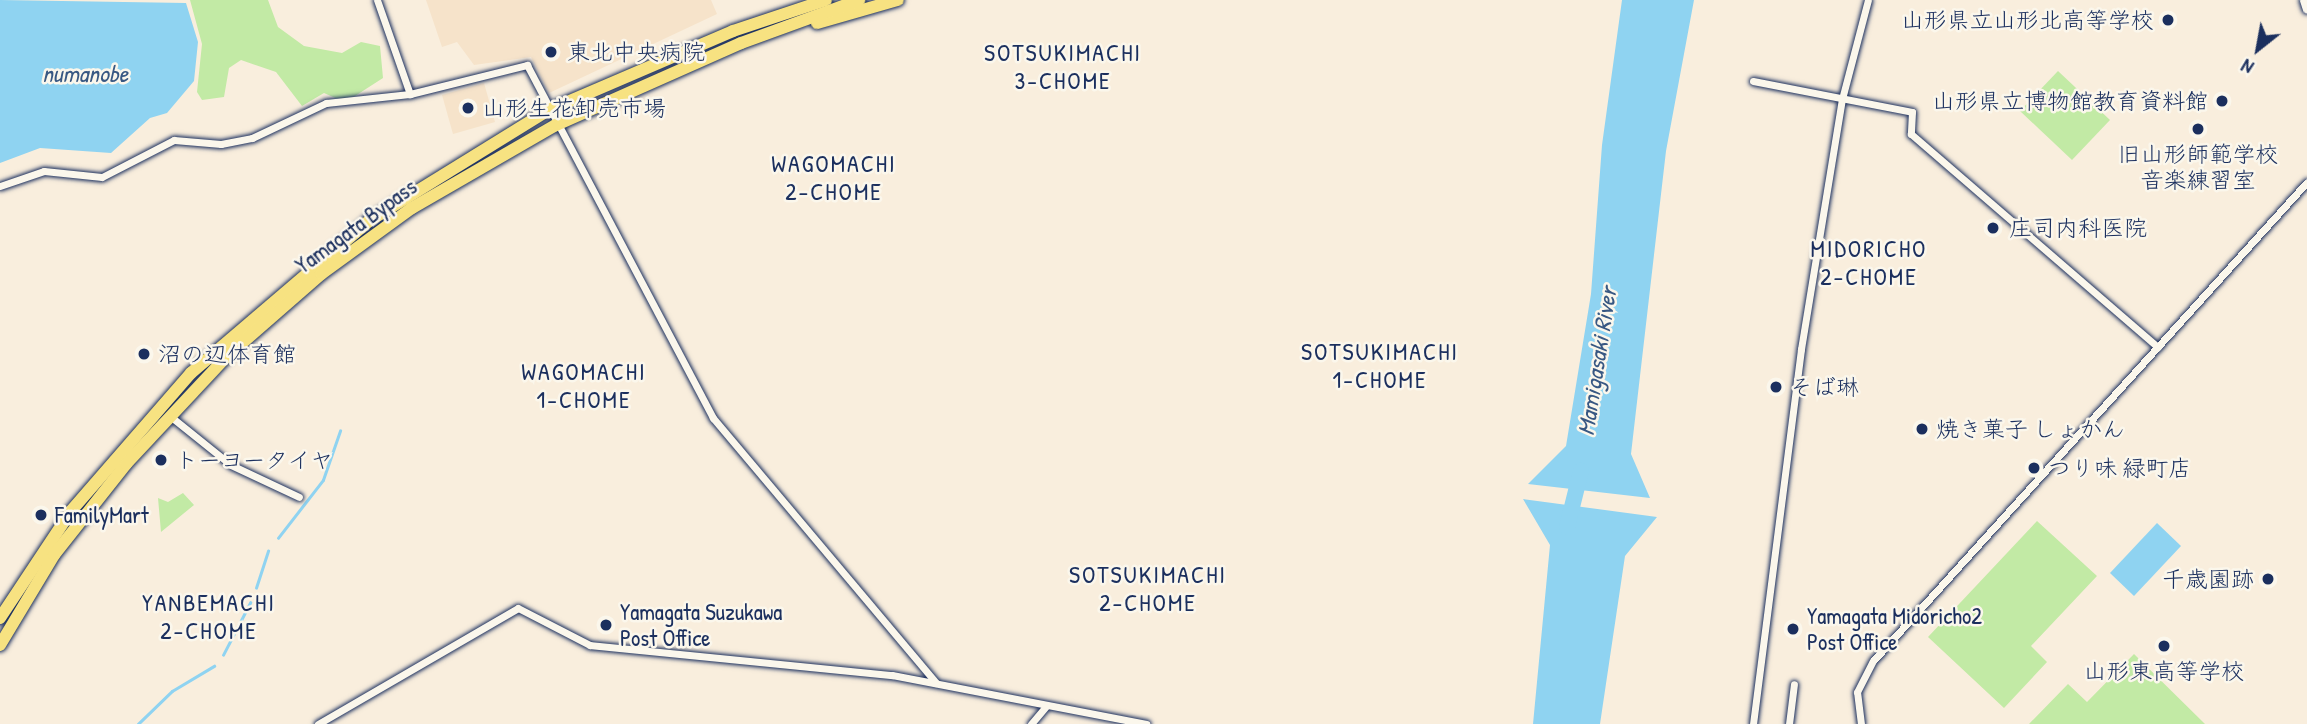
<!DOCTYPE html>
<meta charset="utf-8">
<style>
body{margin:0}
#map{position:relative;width:2307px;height:724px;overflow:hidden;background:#f9eedd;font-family:"Patrick Hand","Klee One",sans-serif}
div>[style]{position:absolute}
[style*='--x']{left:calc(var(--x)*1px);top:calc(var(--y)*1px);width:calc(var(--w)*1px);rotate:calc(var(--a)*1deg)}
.built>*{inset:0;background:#f6e3ca}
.green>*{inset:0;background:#c2eaa5}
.water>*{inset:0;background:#8fd3f1}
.stream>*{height:2.5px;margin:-1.25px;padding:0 1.25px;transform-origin:1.25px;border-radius:1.25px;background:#8fd3f1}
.river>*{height:16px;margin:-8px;padding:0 8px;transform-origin:8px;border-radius:8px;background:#8fd3f1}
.roads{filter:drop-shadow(0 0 2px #1b2f5e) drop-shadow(0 0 2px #1b2f5e)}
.minor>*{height:7px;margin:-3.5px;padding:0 3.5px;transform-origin:3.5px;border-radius:3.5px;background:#fbf7ec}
.tertiary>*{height:9px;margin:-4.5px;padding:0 4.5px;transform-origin:4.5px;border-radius:4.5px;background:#fbf7ec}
.trunk>*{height:12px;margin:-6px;padding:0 6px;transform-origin:6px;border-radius:6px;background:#f7e281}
.dots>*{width:19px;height:19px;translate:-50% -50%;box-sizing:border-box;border:4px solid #fbf7ec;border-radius:50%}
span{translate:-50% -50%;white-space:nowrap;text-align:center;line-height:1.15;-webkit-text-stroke:5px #fbf7ec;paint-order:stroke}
.poi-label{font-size:23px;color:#1b2f5e}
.right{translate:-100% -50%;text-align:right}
.left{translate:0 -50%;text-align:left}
.street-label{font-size:23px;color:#1b2f5e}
.neighbourhood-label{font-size:24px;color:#1b2f5e;letter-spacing:2px}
.water-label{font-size:24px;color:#385883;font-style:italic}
.north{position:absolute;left:2223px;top:14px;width:70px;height:70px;-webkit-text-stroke:5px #fbf7ec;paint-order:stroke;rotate:211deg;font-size:19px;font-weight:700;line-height:28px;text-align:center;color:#1b2f5e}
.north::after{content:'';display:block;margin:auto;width:24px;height:32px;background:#1b2f5e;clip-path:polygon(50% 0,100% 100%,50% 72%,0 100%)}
</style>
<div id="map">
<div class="built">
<i style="clip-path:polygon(426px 0,711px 0,717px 14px,549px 93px,531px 57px,474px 65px,457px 42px,442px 47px)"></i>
<i style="clip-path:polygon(484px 83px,495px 122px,453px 134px,442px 95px)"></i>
</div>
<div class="green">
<i style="clip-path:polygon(190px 0,268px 0,278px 27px,304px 46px,342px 53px,361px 42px,380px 46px,383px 78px,355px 96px,340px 100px,324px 93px,302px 106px,276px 72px,241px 60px,229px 68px,224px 97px,202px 100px,197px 92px,202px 44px)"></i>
<i style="clip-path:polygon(2058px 71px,2110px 120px,2072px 160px,2020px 111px)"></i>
<i style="clip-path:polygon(183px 493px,194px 505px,161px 532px,158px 498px,168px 502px)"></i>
<i style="clip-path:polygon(2037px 521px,2097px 576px,2031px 646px,2047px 662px,2004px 708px,1928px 637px)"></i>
<i style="clip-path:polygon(2134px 654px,2205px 724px,2029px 724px,2068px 684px,2087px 702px)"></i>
</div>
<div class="water">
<i style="clip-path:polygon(0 0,186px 3px,198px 42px,194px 81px,167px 113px,150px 118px,111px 153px,40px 148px,0 163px)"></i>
<i style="clip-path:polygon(1622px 0,1694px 0,1666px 151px,1631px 454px,1650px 498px,1528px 484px,1566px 446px,1591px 294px,1602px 145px)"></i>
<i style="clip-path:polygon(1523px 499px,1657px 517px,1625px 556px,1600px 724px,1533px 724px,1550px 545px)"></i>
<i style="clip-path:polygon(2157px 523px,2181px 546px,2134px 596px,2110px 573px)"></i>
</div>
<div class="stream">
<i style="--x:278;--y:538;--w:73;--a:-52.2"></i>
<i style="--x:323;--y:480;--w:52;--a:-70.9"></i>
<i style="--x:256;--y:588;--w:39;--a:-72"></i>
<i style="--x:223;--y:655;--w:59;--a:-62.6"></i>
<i style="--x:138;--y:724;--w:47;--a:-44.1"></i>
<i style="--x:172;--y:691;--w:49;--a:-30.8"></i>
</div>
<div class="river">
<i style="--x:1567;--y:527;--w:58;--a:-76"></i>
</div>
<div class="roads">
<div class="minor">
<i style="--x:377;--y:0;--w:100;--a:70.7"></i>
<i style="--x:1753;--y:81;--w:162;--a:11"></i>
<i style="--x:1912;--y:112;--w:22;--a:93"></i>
<i style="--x:1911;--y:134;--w:326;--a:40.8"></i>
<i style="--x:0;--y:186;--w:46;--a:-18.8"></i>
<i style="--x:44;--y:171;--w:58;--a:5.9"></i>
<i style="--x:102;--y:177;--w:81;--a:-27.2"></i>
<i style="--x:174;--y:140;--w:47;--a:4.9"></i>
<i style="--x:221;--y:144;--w:32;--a:-11"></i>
<i style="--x:252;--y:138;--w:82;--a:-25.3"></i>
<i style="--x:326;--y:103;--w:84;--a:-6.1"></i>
<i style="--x:410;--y:94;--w:121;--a:-13.9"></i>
<i style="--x:527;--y:65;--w:399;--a:62.2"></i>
<i style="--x:713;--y:418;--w:346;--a:49.9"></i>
<i style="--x:170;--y:416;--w:78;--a:38.8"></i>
<i style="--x:231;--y:465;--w:75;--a:25.2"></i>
<i style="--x:318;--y:724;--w:231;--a:-30.1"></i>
<i style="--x:518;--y:608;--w:81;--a:27.2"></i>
<i style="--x:590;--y:645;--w:303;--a:5.7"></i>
<i style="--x:892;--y:675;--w:259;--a:10.9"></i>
<i style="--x:1031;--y:724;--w:23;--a:-50"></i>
<i style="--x:1753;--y:724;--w:378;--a:-82.7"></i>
<i style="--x:1801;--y:349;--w:253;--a:-80.7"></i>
<i style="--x:1842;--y:99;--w:102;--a:-75.3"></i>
<i style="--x:1789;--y:724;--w:40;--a:-82.9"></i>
<i style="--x:1861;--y:724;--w:32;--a:-97"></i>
<i style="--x:1857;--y:692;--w:35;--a:-63"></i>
<i style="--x:1873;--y:661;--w:646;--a:-47.82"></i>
</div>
<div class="tertiary">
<i style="--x:2304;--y:0;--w:9;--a:72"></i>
</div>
<div class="trunk">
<i style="--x:817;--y:23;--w:84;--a:-15.9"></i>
<i style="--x:0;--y:618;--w:128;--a:-56.4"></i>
<i style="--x:71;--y:511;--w:183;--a:-49"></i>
<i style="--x:191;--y:373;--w:234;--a:-40.5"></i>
<i style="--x:369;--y:221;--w:211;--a:-31.7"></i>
<i style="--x:549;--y:110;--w:200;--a:-23.2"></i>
<i style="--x:733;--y:31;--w:98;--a:-18.4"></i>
<i style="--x:0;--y:645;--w:105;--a:-59"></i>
<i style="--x:54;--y:555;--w:116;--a:-51.6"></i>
<i style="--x:126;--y:464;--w:146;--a:-46.9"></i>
<i style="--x:226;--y:357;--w:126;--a:-41.1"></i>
<i style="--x:321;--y:274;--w:112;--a:-36"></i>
<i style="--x:412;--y:208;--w:166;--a:-30"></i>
<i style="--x:556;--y:125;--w:202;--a:-23.9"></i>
<i style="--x:741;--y:43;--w:126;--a:-20"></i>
</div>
</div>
<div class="dots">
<i style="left:2168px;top:20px;background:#1b2f5e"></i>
<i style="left:551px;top:52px;background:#1b2f5e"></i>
<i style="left:2222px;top:101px;background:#1b2f5e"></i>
<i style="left:468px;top:108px;background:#1b2f5e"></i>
<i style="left:2198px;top:129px;background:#1b2f5e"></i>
<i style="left:1993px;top:228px;background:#1b2f5e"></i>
<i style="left:144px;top:354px;background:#1b2f5e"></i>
<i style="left:1776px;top:387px;background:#1b2f5e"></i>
<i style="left:1922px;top:429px;background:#1b2f5e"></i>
<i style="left:161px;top:460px;background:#1b2f5e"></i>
<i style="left:2034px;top:468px;background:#1b2f5e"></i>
<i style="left:41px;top:515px;background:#1b2f5e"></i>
<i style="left:2268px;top:579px;background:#1b2f5e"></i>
<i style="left:606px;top:625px;background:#1b2f5e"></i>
<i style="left:1793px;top:629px;background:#1b2f5e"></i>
<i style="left:2164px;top:646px;background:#1b2f5e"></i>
</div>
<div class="poi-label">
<span class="right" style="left:2154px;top:20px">山形県立山形北高等学校</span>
<span class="left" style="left:567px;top:52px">東北中央病院</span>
<span class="right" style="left:2208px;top:101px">山形県立博物館教育資料館</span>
<span class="left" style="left:482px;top:108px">山形生花卸売市場</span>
<span style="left:2198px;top:167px">旧山形師範学校<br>音楽練習室</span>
<span class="left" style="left:2009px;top:228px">庄司内科医院</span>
<span class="left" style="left:158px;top:354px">沼の辺体育館</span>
<span class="left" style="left:1790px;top:387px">そば琳</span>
<span class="left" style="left:1936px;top:429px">焼き菓子 しょかん</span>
<span class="left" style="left:175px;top:460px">トーヨータイヤ</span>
<span class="left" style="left:2048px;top:468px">つり味 緑町店</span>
<span class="left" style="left:55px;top:515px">FamilyMart</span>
<span class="right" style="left:2254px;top:579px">千歳園跡</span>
<span class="left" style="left:620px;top:625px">Yamagata Suzukawa<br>Post Office</span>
<span class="left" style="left:1807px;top:629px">Yamagata Midoricho2<br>Post Office</span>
<span style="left:2164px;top:671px">山形東高等学校</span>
</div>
<div class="street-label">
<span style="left:356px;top:226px;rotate:-36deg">Yamagata Bypass</span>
</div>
<div class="neighbourhood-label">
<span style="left:1063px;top:67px">SOTSUKIMACHI<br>3-CHOME</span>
<span style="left:834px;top:178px">WAGOMACHI<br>2-CHOME</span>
<span style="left:1869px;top:263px">MIDORICHO<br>2-CHOME</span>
<span style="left:1380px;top:366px">SOTSUKIMACHI<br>1-CHOME</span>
<span style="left:584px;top:386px">WAGOMACHI<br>1-CHOME</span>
<span style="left:1148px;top:589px">SOTSUKIMACHI<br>2-CHOME</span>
<span style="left:209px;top:617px">YANBEMACHI<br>2-CHOME</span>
</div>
<div class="water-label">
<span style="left:85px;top:74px">numanobe</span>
<span style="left:1597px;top:361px;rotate:-81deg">Mamigasaki River</span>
</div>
<div class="north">N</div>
</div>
